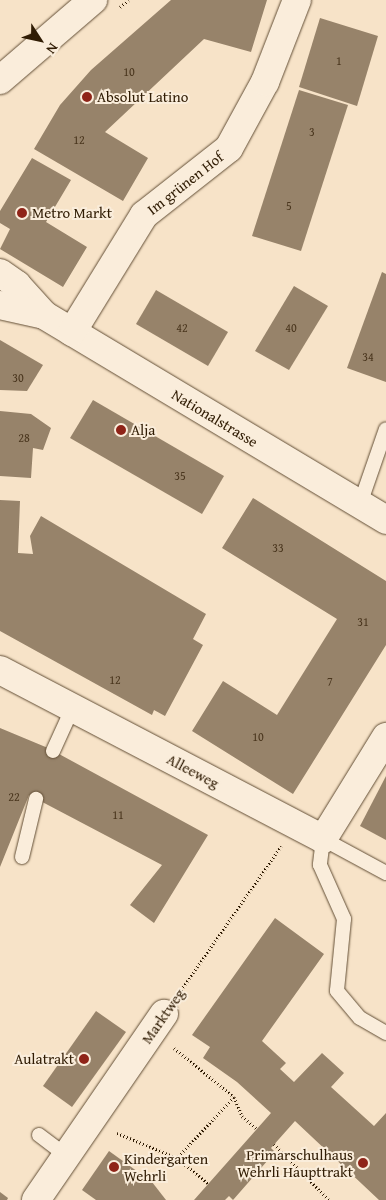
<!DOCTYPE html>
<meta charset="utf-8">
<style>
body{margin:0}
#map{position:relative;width:386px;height:1200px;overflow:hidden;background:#f7e3c8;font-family:"Gentium Book Plus",serif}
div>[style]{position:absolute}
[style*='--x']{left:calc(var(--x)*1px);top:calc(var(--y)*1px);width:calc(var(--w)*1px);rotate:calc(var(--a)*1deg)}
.building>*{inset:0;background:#97836a}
.path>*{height:3px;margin-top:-1.5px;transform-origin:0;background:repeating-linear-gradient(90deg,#301c04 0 1px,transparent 0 3.5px)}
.roads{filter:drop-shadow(0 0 1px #624e35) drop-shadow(0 0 1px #624e35)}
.service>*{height:14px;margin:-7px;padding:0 7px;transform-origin:7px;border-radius:7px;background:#faeddb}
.minor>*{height:28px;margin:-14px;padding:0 14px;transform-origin:14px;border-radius:14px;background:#faeddb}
.secondary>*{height:28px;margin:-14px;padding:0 14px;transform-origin:14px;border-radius:14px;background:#faeddb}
.dots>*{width:14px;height:14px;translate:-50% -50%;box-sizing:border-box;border:2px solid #faeddb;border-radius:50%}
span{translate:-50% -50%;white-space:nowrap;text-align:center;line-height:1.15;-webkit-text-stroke:4px #faeddb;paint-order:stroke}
.number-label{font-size:12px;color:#4a361e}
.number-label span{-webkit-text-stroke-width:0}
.poi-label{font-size:15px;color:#301c04}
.left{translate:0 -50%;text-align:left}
.right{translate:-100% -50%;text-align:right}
.street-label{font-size:15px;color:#301c04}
.north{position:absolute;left:15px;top:15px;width:50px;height:50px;-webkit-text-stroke:4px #faeddb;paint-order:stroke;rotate:125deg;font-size:14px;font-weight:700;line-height:20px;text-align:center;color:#301c04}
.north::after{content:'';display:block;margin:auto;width:18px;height:22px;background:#301c04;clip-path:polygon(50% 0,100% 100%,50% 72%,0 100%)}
</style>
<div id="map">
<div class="building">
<i style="clip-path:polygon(171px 0,267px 0,251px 52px,204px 39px,105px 132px,148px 158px,123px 201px,34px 149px,60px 105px,91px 70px)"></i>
<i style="clip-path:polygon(320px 18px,378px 36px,357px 106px,299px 87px)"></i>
<i style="clip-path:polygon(299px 90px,348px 105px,301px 251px,252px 236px)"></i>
<i style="clip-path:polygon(32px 158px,71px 180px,46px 222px,87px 247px,63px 287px,0 249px,10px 229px,0 223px,0 211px)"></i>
<i style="clip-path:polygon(382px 272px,386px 274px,386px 382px,347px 368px)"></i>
<i style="clip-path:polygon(294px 286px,328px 306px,289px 370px,255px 351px)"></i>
<i style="clip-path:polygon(156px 290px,228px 332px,208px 366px,136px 324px)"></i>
<i style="clip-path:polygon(0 340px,43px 365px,27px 391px,0 390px)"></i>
<i style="clip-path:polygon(93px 400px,224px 476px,202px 514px,70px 438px)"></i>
<i style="clip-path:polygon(0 411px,31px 414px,51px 428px,43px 450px,33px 448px,31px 478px,0 476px)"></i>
<i style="clip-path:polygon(253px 498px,386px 581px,386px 645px,293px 794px,192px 731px,223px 681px,277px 715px,337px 619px,222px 548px)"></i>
<i style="clip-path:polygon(0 500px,20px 501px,18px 553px,33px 554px,30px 536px,41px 516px,206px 614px,193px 639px,203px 645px,165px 716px,154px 710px,152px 715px,0 631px)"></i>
<i style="clip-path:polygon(0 728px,48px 748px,208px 835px,154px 923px,130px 905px,162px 865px,29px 795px,0 867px)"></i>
<i style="clip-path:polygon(386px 776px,386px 840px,360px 826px)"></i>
<i style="clip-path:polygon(275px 918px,324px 954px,262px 1041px,286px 1063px,280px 1069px,294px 1082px,322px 1053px,344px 1073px,331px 1087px,374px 1126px,386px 1113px,386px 1200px,379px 1200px,295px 1121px,271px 1148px,275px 1152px,233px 1200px,229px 1196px,225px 1200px,194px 1200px,271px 1113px,237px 1082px,203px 1058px,210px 1047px,192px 1035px)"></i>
<i style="clip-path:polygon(96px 1011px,126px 1032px,72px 1107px,43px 1086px)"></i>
<i style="clip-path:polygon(109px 1151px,152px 1182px,166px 1200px,96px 1200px,82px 1190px)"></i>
<i style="clip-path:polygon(0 1192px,8px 1198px,7px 1200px,0 1200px)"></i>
</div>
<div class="path">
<i style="--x:120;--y:7;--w:11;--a:-38"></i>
<i style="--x:179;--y:993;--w:179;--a:-55.2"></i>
<i style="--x:174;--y:1048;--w:77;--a:39.2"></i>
<i style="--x:234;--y:1097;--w:83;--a:133.1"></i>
<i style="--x:234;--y:1097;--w:21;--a:67"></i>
<i style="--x:242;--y:1116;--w:20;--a:41"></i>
<i style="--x:117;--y:1133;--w:65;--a:22.6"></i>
<i style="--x:177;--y:1158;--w:41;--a:39.1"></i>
<i style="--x:274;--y:1144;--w:78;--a:45.5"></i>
</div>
<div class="roads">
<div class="service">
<i style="--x:360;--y:504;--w:79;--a:-70.9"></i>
<i style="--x:53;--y:751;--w:48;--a:-65.6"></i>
<i style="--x:22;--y:857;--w:60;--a:-76.4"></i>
<i style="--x:386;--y:873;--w:72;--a:-151.6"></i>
<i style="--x:323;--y:839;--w:26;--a:97"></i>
<i style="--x:320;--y:865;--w:59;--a:66"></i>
<i style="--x:344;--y:919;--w:72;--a:95.6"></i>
<i style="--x:337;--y:991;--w:35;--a:50"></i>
<i style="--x:360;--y:1018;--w:30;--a:30"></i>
<i style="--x:39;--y:1135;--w:35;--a:37"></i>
</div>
<div class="minor">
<i style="--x:0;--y:273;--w:21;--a:35"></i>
<i style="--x:17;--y:285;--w:40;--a:48"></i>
<i style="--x:44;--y:315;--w:399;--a:30.9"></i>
<i style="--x:0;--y:305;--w:45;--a:12.8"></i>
<i style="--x:72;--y:332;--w:137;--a:-58.4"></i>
<i style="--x:144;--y:215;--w:108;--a:-38.2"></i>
<i style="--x:229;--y:148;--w:75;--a:-61.4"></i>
<i style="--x:265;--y:82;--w:88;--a:-68.7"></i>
<i style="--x:0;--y:670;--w:365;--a:27.6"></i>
<i style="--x:323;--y:839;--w:120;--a:-58.3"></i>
<i style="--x:36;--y:1200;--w:226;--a:-55.5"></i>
</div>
<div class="secondary">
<i style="--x:0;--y:80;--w:123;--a:-40.7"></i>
</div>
</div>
<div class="dots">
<i style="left:87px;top:97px;background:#8f2418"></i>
<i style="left:22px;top:213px;background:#8f2418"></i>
<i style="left:121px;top:430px;background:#8f2418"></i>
<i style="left:84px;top:1059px;background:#8f2418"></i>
<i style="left:363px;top:1163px;background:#8f2418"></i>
<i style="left:114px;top:1167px;background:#8f2418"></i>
</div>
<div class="number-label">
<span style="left:339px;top:61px">1</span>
<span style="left:129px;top:72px">10</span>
<span style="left:312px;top:132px">3</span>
<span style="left:79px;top:140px">12</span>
<span style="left:289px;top:206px">5</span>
<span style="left:182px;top:328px">42</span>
<span style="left:291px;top:328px">40</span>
<span style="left:368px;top:357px">34</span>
<span style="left:18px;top:378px">30</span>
<span style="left:24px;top:438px">28</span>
<span style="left:180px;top:476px">35</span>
<span style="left:278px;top:548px">33</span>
<span style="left:363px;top:622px">31</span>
<span style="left:115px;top:680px">12</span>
<span style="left:330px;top:682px">7</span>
<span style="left:258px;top:737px">10</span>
<span style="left:14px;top:797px">22</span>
<span style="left:118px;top:815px">11</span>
</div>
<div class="poi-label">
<span class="left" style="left:97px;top:97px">Absolut Latino</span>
<span class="left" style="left:32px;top:213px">Metro Markt</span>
<span class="left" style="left:131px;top:430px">Alja</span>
<span class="right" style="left:74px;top:1059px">Aulatrakt</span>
<span class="right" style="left:353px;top:1163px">Primarschulhaus<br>Wehrli Haupttrakt</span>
<span class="left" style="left:124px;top:1167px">Kindergarten<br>Wehrli</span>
</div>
<div class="street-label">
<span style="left:185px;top:183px;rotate:-38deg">Im grünen Hof</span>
<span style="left:215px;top:418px;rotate:31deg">Nationalstrasse</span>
<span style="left:193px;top:771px;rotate:28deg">Alleeweg</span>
<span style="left:163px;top:1016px;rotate:-55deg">Marktweg</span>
</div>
<div class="north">N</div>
</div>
